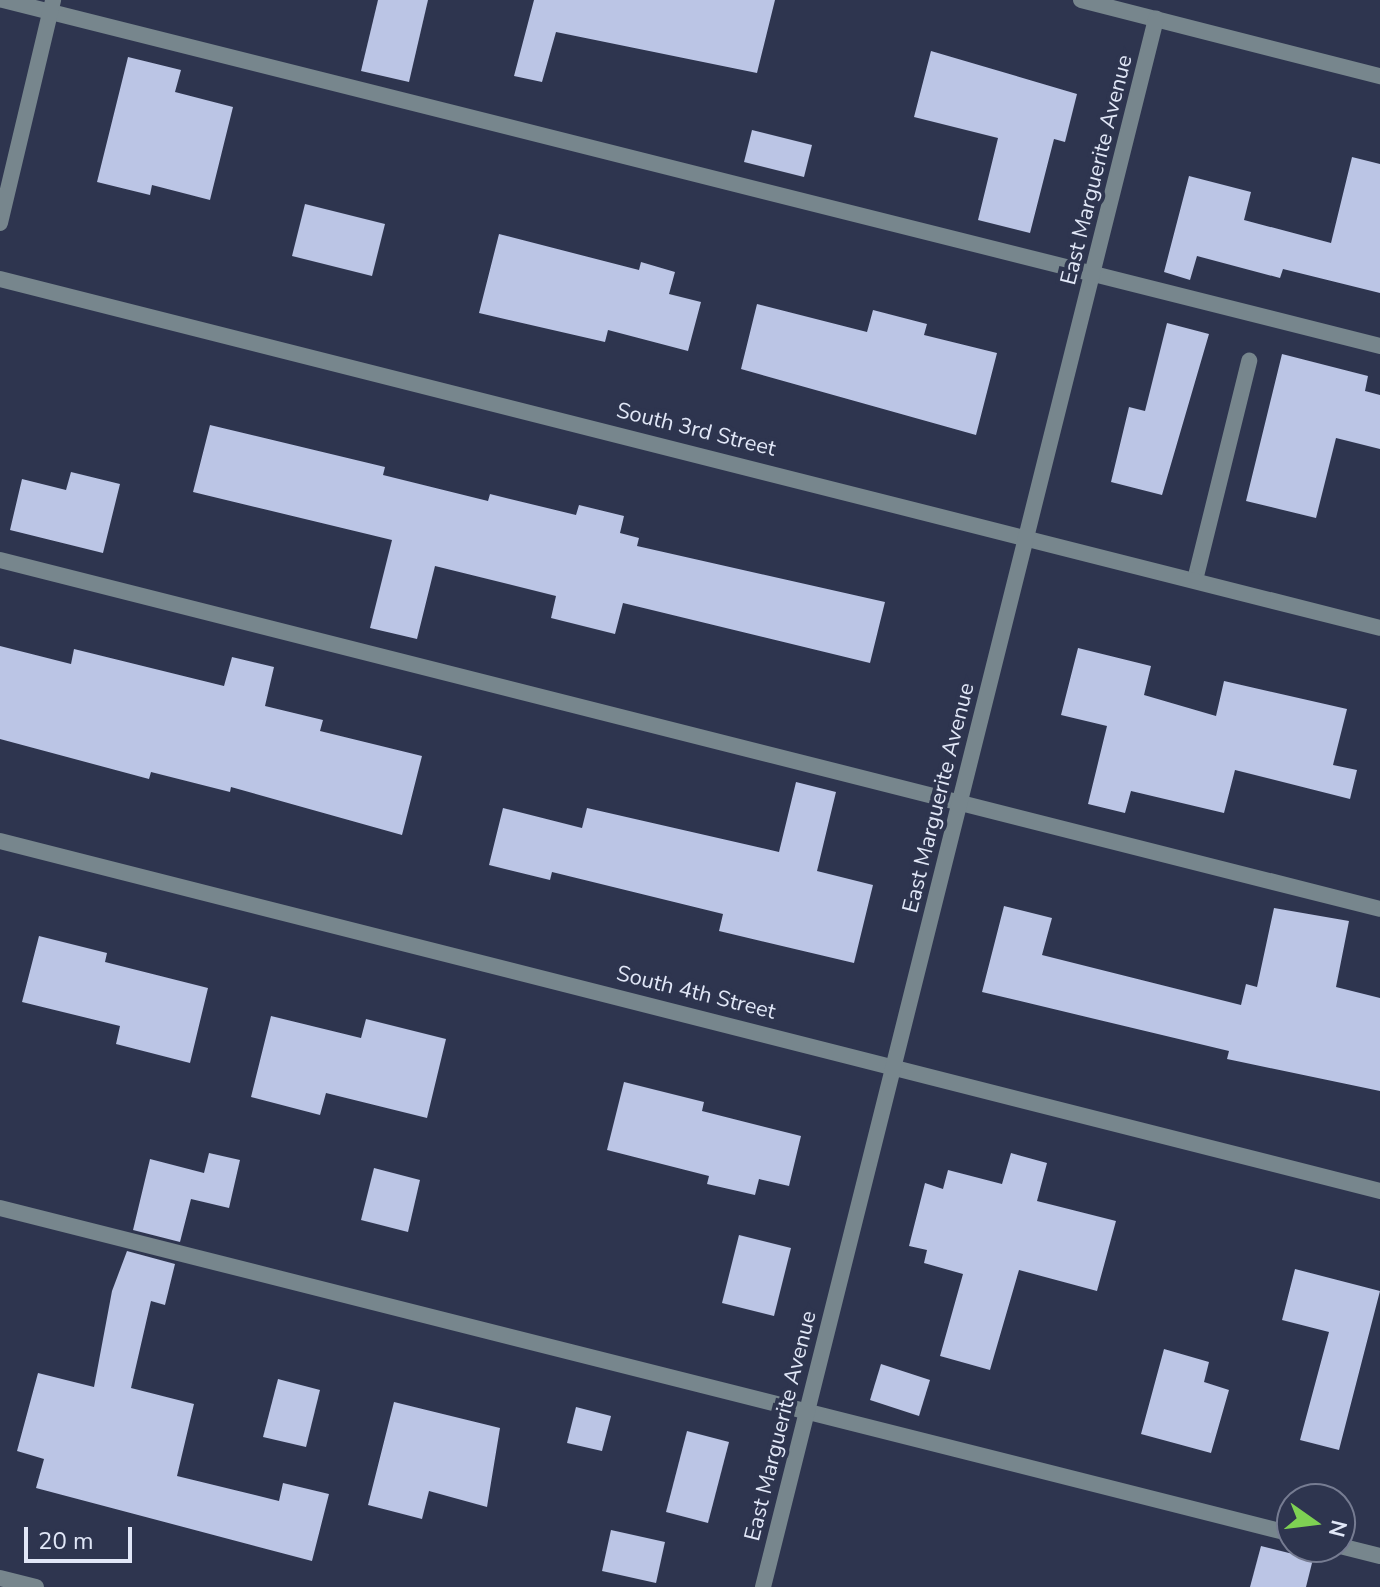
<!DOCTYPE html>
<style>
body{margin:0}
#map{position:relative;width:1380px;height:1587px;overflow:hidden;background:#2e354f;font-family:"Nunito Sans",sans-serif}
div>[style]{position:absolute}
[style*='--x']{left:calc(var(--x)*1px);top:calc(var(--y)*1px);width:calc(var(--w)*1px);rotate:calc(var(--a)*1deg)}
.building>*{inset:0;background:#bbc5e5}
.service>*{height:16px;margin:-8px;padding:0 8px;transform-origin:8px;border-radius:8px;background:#77868d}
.minor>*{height:16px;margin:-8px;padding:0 8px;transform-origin:8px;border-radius:8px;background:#77868d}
span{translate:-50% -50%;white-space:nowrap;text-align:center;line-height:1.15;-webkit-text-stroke:8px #2e354f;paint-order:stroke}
.street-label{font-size:22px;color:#e1e7f7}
.north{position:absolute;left:1276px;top:1483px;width:80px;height:80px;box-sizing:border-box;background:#2e354f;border:2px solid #767c92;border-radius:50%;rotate:104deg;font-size:22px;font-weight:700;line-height:32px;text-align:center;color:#e1e7f7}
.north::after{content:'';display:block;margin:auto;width:28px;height:36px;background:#7ed153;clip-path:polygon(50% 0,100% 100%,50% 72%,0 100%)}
.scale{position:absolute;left:24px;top:1527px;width:108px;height:36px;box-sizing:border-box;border:4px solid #e1e7f7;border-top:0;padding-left:10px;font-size:24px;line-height:28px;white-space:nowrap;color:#e1e7f7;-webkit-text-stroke:6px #2e354f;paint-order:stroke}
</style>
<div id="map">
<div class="building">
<i style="clip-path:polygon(378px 0,428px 0,409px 82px,361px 71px)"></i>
<i style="clip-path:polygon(534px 0,775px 0,757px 73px,556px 32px,542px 82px,514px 76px)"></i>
<i style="clip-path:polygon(931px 51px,1077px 94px,1065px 142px,1054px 139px,1030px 233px,978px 220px,998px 138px,914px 117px)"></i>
<i style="clip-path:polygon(128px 57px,181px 70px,175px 92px,233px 107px,210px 200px,152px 185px,150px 195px,97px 182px)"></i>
<i style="clip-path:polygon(752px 130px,812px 145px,804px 177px,744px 162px)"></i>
<i style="clip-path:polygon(1352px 157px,1380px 164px,1380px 293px,1283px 269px,1280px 278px,1197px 256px,1190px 280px,1164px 272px,1189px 176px,1251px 192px,1244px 220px,1331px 243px)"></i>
<i style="clip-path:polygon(305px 204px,385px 224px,372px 276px,292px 256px)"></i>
<i style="clip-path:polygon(499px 234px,639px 270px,641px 262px,675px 272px,669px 294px,701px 302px,688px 351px,608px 330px,605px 342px,479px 313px)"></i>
<i style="clip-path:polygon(757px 304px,867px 332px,873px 310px,927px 324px,924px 335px,997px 353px,976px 435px,741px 369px)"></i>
<i style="clip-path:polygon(1167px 323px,1209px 334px,1162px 495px,1111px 482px,1129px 407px,1145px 411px)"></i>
<i style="clip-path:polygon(1282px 354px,1368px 376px,1365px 391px,1380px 395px,1380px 449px,1336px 438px,1316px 518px,1246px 501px)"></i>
<i style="clip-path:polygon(210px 425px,385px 467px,383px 475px,488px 501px,490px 494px,576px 515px,579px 505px,624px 516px,620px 533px,639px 538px,637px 546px,885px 602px,870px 663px,623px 603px,615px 634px,551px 618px,556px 596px,435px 566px,417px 639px,370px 628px,392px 540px,193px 492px)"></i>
<i style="clip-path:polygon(71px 472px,120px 484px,103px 553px,10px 530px,22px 479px,66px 490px)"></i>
<i style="clip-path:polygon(0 646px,71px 664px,74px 649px,224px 686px,232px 657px,274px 667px,265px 706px,323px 720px,320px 731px,422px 756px,402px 835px,231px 787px,230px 792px,151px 772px,149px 779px,0 739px)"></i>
<i style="clip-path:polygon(1078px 648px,1151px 666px,1144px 695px,1216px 716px,1224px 681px,1347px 709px,1333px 765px,1357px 770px,1350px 799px,1235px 770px,1224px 813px,1131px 791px,1125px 813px,1088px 804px,1107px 726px,1061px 715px)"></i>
<i style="clip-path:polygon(796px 782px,836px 792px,817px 871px,873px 885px,854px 963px,719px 931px,723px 914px,552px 872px,550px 880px,489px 865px,503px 808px,582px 828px,587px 808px,779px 852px)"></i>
<i style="clip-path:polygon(1004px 906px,1052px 918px,1042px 955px,1241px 1005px,1246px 984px,1257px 987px,1274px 908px,1349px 921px,1336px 987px,1380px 998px,1380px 1091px,1227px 1059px,1229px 1051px,982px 992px)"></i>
<i style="clip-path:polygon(39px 936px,107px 953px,105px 962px,208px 988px,190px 1063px,116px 1044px,120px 1026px,22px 1002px)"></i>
<i style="clip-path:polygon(271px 1016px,361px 1038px,366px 1019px,446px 1039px,427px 1118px,326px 1093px,320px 1115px,251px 1097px)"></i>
<i style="clip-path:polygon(624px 1082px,704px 1102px,702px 1111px,801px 1136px,789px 1186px,759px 1179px,755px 1195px,707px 1184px,709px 1176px,607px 1150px)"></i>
<i style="clip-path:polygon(209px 1153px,240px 1160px,229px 1208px,191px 1199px,180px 1242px,133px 1230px,150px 1159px,204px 1173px)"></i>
<i style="clip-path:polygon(1011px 1153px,1047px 1163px,1037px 1201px,1116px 1221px,1097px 1291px,1019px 1270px,990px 1370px,940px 1356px,963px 1274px,924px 1263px,927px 1250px,909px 1246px,925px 1183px,943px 1189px,948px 1170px,1002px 1184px)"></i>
<i style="clip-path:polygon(374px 1168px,420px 1180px,408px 1232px,361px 1220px)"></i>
<i style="clip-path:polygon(739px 1235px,791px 1248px,774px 1316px,722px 1303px)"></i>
<i style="clip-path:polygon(127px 1251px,175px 1264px,165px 1305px,151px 1301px,131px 1388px,194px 1404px,177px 1476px,279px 1501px,283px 1483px,329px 1494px,312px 1561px,36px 1488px,44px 1459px,17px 1451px,38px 1373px,94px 1387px,112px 1291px)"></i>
<i style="clip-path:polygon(1295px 1269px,1380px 1291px,1339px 1450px,1300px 1440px,1329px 1332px,1282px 1320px)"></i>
<i style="clip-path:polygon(1164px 1349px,1209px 1362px,1204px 1382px,1229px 1390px,1211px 1453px,1141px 1434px)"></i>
<i style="clip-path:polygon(881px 1364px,930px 1380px,919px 1416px,870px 1400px)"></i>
<i style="clip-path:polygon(278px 1379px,320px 1390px,306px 1447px,263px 1437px)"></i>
<i style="clip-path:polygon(394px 1402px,500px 1428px,487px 1507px,429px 1491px,422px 1519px,368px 1505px)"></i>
<i style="clip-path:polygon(576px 1407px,611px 1416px,602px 1451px,567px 1443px)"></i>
<i style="clip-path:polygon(687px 1431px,729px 1442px,708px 1523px,666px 1512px)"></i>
<i style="clip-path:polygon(611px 1530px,665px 1542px,656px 1583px,602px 1571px)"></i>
<i style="clip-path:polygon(1261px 1546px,1313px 1559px,1306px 1587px,1250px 1587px)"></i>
</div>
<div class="service">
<i style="--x:3;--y:0;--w:1420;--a:14.1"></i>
<i style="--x:0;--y:560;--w:1423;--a:14.19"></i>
<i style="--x:1195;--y:580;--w:226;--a:-76.1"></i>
<i style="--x:0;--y:1208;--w:1332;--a:14.16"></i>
<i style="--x:1340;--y:1546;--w:41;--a:14"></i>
</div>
<div class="minor">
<i style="--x:1081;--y:0;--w:309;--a:14.3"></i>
<i style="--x:0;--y:223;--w:229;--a:-76.6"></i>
<i style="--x:0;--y:279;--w:1423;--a:14.19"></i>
<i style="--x:0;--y:841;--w:1424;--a:14.23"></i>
<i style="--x:0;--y:1578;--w:37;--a:14"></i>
<i style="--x:763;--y:1587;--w:1617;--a:-75.93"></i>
</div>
<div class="street-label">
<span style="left:1097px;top:170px;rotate:-76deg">East Marguerite Avenue</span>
<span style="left:696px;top:430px;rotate:14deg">South 3rd Street</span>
<span style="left:939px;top:798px;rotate:-76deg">East Marguerite Avenue</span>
<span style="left:696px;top:993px;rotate:14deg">South 4th Street</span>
<span style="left:781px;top:1426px;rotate:-76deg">East Marguerite Avenue</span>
</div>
<div class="north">N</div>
<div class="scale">20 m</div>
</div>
